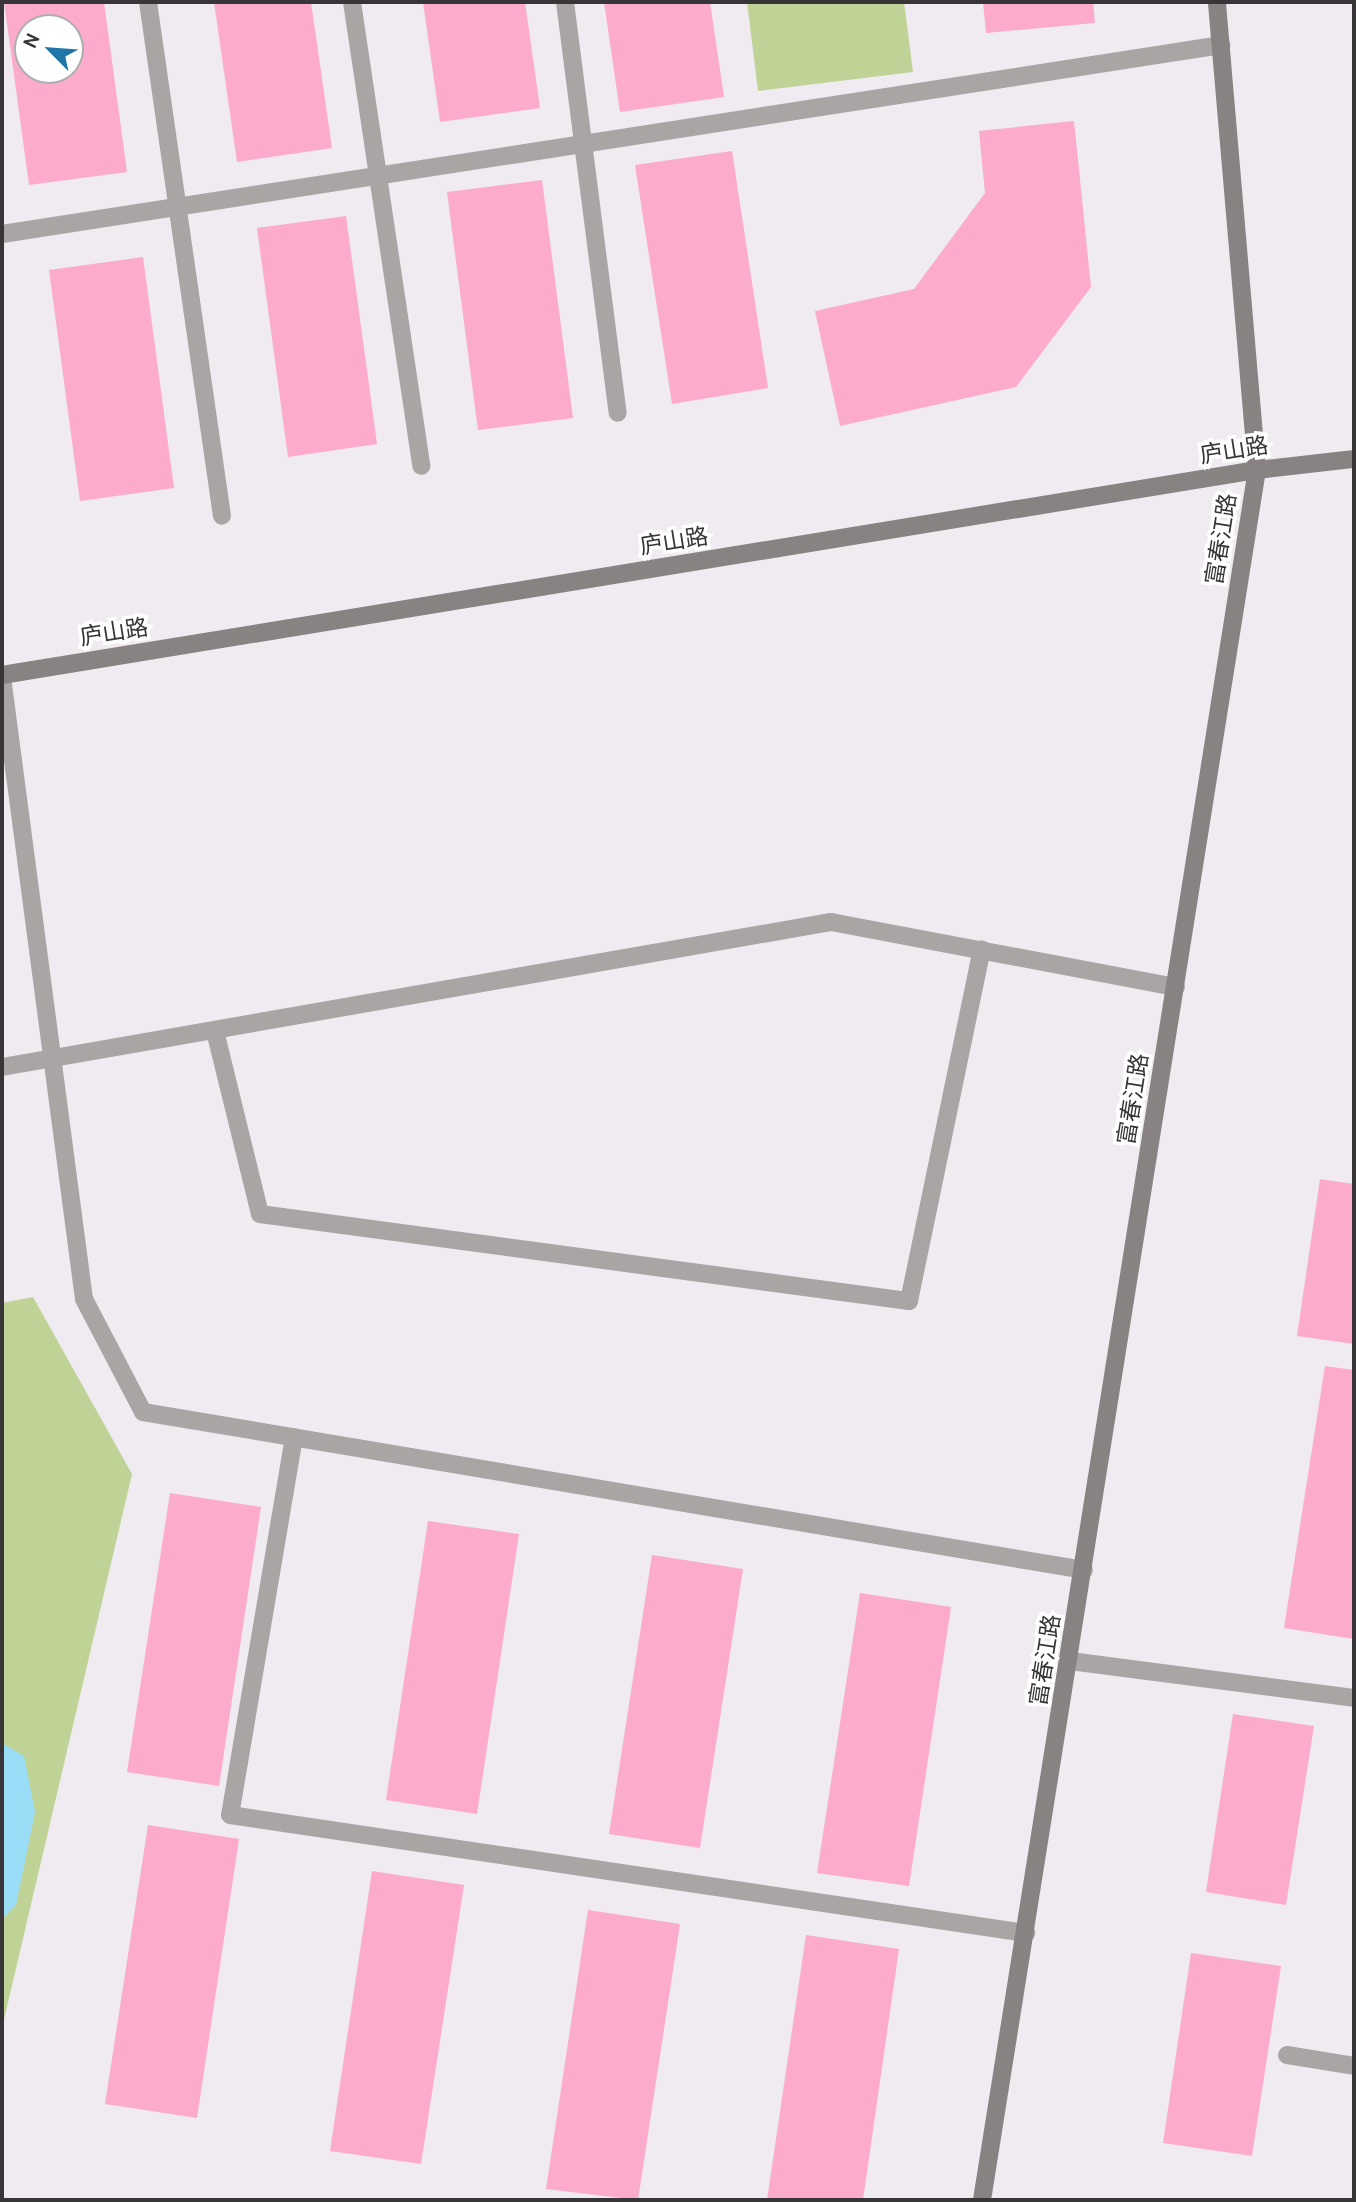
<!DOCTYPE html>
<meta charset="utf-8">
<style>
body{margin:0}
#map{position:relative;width:1356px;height:2202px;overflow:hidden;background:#f0eaf1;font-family:Cabin,"Noto Sans SC",sans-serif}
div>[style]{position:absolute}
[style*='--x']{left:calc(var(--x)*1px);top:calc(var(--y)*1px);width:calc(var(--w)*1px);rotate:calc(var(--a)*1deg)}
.green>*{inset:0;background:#c0d397}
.water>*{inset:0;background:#99ddf7}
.building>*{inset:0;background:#fdabcc}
.street>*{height:18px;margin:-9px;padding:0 9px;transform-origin:9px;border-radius:9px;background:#a9a5a5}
.secondary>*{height:18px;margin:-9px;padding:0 9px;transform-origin:9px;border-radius:9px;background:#898283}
span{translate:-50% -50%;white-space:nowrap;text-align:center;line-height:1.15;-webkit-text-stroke:7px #fff;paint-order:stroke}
.street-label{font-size:23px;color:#373538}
.frame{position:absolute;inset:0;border:4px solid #373538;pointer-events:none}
.north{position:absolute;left:14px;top:14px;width:70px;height:70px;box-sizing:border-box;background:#fff;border:2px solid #afaeaf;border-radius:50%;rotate:295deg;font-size:19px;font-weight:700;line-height:28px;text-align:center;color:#373538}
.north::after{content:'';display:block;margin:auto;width:24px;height:32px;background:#2076a6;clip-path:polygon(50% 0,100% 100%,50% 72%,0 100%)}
</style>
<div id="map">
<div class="green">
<i style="clip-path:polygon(747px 2px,904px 2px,913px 72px,758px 91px)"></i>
<i style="clip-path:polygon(33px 1297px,132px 1474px,2px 2028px,2px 1303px)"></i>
</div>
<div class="water">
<i style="clip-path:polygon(2px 1743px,24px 1756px,35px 1812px,16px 1905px,2px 1919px)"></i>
</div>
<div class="building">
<i style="clip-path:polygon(evenodd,4px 2px,104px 2px,127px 172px,29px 185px,4px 2px,28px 28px,70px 28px,70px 70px,28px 70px,28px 28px)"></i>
<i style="clip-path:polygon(214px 2px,311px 2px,332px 148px,237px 162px)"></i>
<i style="clip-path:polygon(423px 2px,525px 2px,540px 108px,440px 122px)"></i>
<i style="clip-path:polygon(604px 2px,710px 2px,724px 97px,620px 112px)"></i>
<i style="clip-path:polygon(983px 2px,1093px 2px,1095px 23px,986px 33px)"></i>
<i style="clip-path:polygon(1074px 121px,1091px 287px,1016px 387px,840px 426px,815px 311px,914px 289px,985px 193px,979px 131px)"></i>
<i style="clip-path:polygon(732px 151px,768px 388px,672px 404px,635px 165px)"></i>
<i style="clip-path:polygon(542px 180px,573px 418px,478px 430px,447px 192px)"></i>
<i style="clip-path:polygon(346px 216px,377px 444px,288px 457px,257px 228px)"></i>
<i style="clip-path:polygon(143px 257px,174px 488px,80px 501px,49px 270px)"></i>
<i style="clip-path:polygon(1320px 1179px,1354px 1184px,1354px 1344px,1297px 1336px)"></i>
<i style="clip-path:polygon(1325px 1366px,1354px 1370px,1354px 1639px,1284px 1628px)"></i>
<i style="clip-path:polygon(170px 1493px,261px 1507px,219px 1786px,127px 1772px)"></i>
<i style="clip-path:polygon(428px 1521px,519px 1534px,477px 1814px,386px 1800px)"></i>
<i style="clip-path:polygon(652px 1555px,743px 1569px,700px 1848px,609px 1834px)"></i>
<i style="clip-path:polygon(860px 1593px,951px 1607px,909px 1886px,817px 1873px)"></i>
<i style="clip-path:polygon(1233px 1714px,1314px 1726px,1286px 1905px,1206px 1892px)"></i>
<i style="clip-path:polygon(148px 1825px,239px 1839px,197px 2118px,105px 2104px)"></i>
<i style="clip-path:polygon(372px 1871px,464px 1885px,421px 2164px,330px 2151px)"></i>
<i style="clip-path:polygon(588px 1910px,680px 1924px,638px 2200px,546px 2189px)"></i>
<i style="clip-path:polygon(806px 1935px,899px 1949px,863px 2200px,767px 2200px)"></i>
<i style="clip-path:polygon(1191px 1953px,1281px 1966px,1252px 2156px,1163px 2143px)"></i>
</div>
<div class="street">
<i style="--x:148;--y:2;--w:519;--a:81.81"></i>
<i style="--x:352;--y:2;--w:469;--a:81.5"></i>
<i style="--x:565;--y:2;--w:414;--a:82.7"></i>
<i style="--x:2;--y:234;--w:1234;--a:-8.81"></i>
<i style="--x:2;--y:677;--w:627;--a:82.49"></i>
<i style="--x:84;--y:1299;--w:127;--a:62.4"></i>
<i style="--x:143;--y:1412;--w:954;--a:9.53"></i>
<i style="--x:215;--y:1031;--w:188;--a:76.2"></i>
<i style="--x:260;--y:1214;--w:655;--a:7.64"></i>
<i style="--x:909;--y:1301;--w:359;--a:-78.3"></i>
<i style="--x:2;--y:1067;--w:842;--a:-9.92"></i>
<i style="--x:831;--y:922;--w:351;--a:10.7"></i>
<i style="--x:294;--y:1437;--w:383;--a:99.6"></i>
<i style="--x:230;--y:1815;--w:805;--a:8.43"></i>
<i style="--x:1070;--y:1661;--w:286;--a:7.4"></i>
<i style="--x:1287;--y:2055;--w:68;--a:9.3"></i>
</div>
<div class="secondary">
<i style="--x:2;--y:675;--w:1272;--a:-9.28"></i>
<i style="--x:1257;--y:470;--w:98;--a:-6.5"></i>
<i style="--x:982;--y:2200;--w:1752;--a:-80.97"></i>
<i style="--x:1257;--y:470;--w:470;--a:-94.9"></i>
</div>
<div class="street-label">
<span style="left:1234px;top:450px;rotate:-9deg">庐山路</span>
<span style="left:1221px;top:539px;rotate:-81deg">富春江路</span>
<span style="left:674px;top:541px;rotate:-9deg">庐山路</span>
<span style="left:114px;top:632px;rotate:-9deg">庐山路</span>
<span style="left:1133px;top:1099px;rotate:-81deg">富春江路</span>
<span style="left:1045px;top:1660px;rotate:-81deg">富春江路</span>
</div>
<div class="frame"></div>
<div class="north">N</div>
</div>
